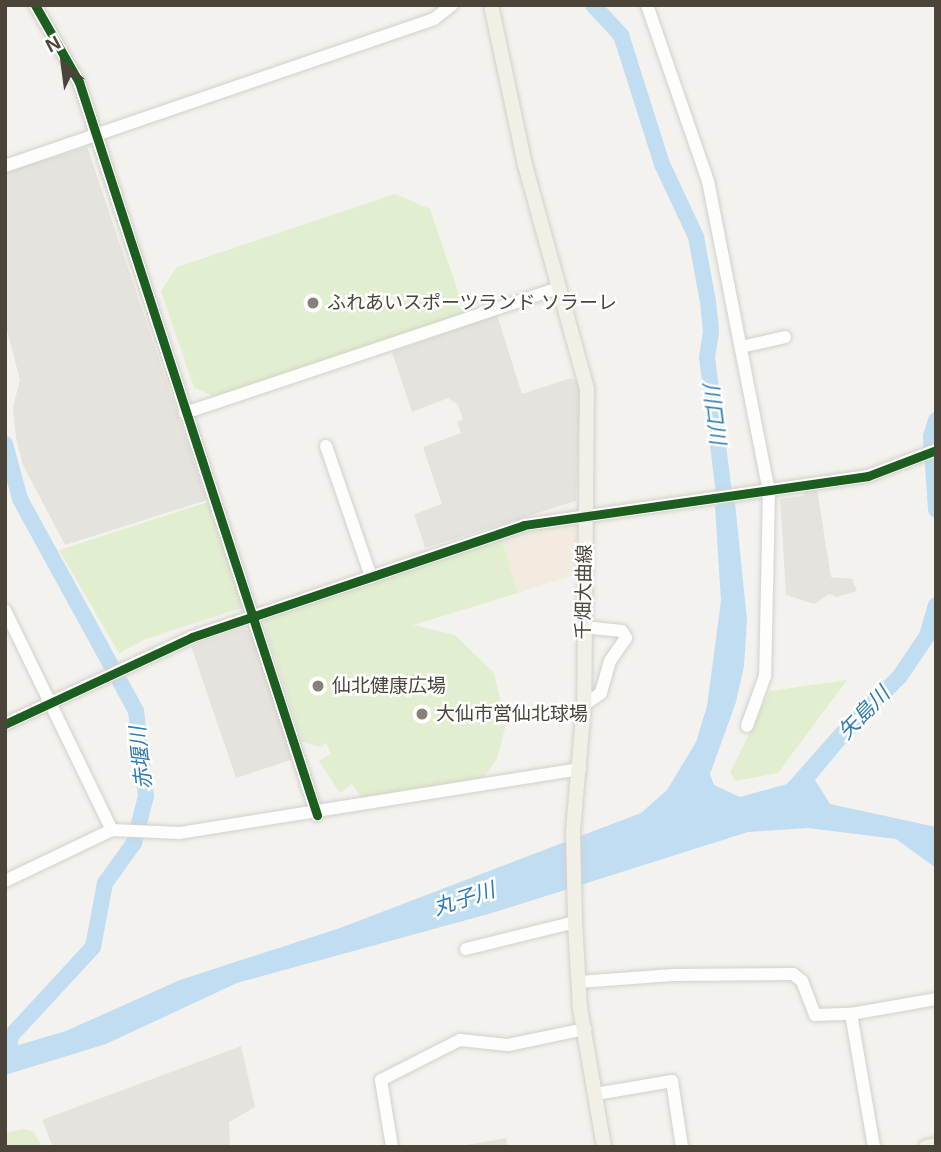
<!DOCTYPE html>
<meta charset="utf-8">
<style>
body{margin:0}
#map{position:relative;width:941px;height:1152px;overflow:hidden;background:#f4f2ee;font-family:Arial,"Noto Sans JP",sans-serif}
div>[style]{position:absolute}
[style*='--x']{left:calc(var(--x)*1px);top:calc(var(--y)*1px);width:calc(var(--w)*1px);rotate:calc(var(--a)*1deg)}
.commercial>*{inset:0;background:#f3ebdf}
.industrial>*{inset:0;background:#e6e2de}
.green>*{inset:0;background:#e1eecf}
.parking>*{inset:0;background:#e6e3df}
.water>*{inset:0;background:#c0ddf1}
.river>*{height:16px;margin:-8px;padding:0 8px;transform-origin:8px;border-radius:8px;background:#c0ddf1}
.roads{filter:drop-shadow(0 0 2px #d2d0cb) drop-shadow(0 0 2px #d2d0cb)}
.minor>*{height:12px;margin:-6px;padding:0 6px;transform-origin:6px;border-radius:6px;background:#fdfdfc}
.major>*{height:14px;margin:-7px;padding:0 7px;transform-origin:7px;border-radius:7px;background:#f2efe6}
.cycleway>*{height:9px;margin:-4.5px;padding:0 4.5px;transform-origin:4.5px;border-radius:4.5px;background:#1b5e20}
.dots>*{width:19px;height:19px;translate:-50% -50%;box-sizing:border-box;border:4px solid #fff;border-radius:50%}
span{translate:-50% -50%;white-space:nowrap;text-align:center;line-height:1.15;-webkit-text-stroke:5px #fff;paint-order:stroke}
.poi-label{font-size:19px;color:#4b4439}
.left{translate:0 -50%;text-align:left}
.street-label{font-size:19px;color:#4b4439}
.water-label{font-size:21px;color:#2e7ab2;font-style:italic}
.frame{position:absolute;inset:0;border:7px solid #4b4439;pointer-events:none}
.north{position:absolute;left:28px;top:28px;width:70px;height:70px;-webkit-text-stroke:5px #fff;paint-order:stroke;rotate:332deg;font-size:19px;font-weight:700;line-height:28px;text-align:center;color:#4b4439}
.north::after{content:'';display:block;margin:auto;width:24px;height:32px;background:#4b4439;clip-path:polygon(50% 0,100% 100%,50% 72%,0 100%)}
</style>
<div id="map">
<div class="commercial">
<i style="clip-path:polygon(576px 526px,577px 574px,518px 593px,501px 539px,524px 530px)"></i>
</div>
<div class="industrial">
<i style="clip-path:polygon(87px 147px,207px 500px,65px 545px,23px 465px,16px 438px,13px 407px,20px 380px,5px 323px,5px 172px)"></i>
<i style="clip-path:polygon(241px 1046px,255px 1107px,229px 1122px,230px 1147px,53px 1147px,42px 1120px)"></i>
</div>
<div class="green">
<i style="clip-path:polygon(395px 194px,430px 209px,466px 315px,220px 398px,194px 388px,161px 291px,177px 267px)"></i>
<i style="clip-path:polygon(208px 502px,244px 607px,146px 639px,119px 653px,59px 550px)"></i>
<i style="clip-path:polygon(501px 539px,518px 593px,413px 625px,455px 635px,494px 673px,506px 724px,497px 759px,484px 777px,363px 800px,352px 784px,340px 793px,319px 761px,331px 754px,326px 743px,321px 747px,302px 742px,263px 620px)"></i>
<i style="clip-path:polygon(847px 680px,778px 773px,736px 781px,730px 773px,770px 691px)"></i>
<i style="clip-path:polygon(24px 1129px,34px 1132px,42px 1147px,5px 1147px,5px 1133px)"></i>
</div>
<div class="parking">
<i style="clip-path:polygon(88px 149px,123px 258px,5px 305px,5px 232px,16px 227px,5px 201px,5px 175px)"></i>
<i style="clip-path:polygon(497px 315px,522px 394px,571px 378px,580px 383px,576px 501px,425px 548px,414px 514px,442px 504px,423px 447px,461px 433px,457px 422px,463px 419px,458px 405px,448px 398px,412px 412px,392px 352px)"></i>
<i style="clip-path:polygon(817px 489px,831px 577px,852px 579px,857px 591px,837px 597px,829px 594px,814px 604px,786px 595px,780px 499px,804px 496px,803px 491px)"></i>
<i style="clip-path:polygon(243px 629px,251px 631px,294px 759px,236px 778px,191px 646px)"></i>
<i style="clip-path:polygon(506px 1138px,508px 1147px,455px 1147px)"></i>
</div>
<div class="water">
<i style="clip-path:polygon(735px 503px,747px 620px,744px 666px,736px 702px,710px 774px,714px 785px,740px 797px,787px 784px,841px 723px,855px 732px,815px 780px,830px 804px,936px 827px,936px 868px,896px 839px,808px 828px,748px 832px,492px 913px,237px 983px,106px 1044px,5px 1075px,5px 1049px,66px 1031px,180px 980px,340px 928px,641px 813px,667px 790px,696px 742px,707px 706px,721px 601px,715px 506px)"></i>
</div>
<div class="river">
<i style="--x:593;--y:5;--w:41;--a:47"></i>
<i style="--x:621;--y:35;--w:135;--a:72.4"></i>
<i style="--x:662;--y:164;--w:81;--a:65"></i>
<i style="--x:696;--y:237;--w:66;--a:79.5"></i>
<i style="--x:708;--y:302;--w:30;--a:84"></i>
<i style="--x:711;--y:332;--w:25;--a:99"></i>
<i style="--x:707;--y:357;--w:154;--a:82.9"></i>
<i style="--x:936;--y:420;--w:17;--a:107"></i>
<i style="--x:931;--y:436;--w:74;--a:86.1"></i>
<i style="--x:5;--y:444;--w:57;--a:74.7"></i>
<i style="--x:20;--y:499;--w:242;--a:61.3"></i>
<i style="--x:136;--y:711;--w:86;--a:83.3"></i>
<i style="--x:146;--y:796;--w:49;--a:104.3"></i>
<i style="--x:134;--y:843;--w:49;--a:125.9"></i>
<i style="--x:105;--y:883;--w:65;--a:100.6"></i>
<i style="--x:93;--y:947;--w:121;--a:132.7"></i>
<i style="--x:11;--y:1036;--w:25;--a:99"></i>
<i style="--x:834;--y:743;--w:94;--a:-45.4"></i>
<i style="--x:900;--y:676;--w:48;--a:-56"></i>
<i style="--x:927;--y:636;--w:32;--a:-74"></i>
</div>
<div class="roads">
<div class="minor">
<i style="--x:35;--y:5;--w:89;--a:60.3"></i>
<i style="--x:79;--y:82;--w:771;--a:72.01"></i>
<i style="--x:647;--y:5;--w:186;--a:70.9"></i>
<i style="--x:708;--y:181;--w:316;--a:78.9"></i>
<i style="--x:769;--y:491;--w:185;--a:91.2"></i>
<i style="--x:765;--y:676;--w:53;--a:109.8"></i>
<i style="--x:5;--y:166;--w:453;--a:-18.9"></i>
<i style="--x:434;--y:19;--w:23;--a:-38"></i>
<i style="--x:741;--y:347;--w:45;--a:-12.8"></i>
<i style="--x:185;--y:413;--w:393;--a:-18.5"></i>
<i style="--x:326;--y:446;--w:139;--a:71"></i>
<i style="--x:5;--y:610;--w:245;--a:64.1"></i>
<i style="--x:583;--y:627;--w:39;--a:6"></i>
<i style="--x:622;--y:631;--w:8;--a:60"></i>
<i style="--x:626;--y:638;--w:28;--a:125"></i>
<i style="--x:610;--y:661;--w:33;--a:106"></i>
<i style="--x:601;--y:693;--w:21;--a:145"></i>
<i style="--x:5;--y:724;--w:206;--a:-24.9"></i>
<i style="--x:192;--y:637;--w:350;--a:-18.6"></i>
<i style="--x:524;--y:525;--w:347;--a:-8.1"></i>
<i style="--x:868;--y:476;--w:73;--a:-20.9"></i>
<i style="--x:5;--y:881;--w:119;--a:-25.5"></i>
<i style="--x:112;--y:830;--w:68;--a:2.5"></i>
<i style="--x:180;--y:833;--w:405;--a:-9.1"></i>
<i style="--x:466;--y:949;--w:112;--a:-13.9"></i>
<i style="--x:579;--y:982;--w:94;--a:-4.3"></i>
<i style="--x:673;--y:975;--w:120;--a:-0.5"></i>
<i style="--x:793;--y:974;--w:11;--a:38"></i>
<i style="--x:802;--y:981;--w:36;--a:69"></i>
<i style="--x:815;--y:1015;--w:36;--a:-2"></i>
<i style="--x:596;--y:1094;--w:77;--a:-9.7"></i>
<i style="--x:672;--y:1081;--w:67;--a:81.4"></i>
<i style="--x:392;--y:1147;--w:68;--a:-99.3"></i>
<i style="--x:381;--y:1080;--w:89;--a:-26.9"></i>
<i style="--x:460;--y:1040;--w:48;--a:5.9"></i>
<i style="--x:508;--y:1045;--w:79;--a:-11.7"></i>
<i style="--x:874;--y:1147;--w:135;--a:-99.8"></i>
<i style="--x:851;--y:1014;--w:86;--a:-10"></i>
</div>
<div class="major">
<i style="--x:491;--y:5;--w:164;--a:78"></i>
<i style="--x:525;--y:165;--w:232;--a:74.5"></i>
<i style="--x:587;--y:389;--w:316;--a:90.5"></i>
<i style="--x:584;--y:705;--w:127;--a:95"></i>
<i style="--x:573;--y:832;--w:90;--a:88.7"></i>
<i style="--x:575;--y:922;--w:86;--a:86.7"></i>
<i style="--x:580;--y:1008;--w:141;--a:80.2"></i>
<i style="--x:926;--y:1147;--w:10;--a:-11"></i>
</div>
</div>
<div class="cycleway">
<i style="--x:35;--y:5;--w:89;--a:60.3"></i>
<i style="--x:79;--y:82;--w:771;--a:72.01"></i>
<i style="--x:5;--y:724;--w:206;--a:-24.9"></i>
<i style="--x:192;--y:637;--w:350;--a:-18.6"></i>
<i style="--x:524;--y:525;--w:347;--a:-8.1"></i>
<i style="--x:868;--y:476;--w:73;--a:-20.9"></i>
</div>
<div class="dots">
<i style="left:313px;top:303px;background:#868178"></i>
<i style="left:318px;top:686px;background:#868178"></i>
<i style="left:422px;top:714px;background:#868178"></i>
</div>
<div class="poi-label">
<span class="left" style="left:327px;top:303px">ふれあいスポーツランド ソラーレ</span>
<span class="left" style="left:332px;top:686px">仙北健康広場</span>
<span class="left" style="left:436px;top:714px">大仙市営仙北球場</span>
</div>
<div class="street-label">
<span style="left:584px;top:592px;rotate:-89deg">千畑大曲線</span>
</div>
<div class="water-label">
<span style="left:714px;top:413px;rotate:83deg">川口川</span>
<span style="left:864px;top:713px;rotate:-46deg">矢島川</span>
<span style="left:141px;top:758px;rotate:-96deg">赤堰川</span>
<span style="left:464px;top:899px;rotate:-18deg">丸子川</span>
</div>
<div class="frame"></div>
<div class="north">N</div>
</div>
